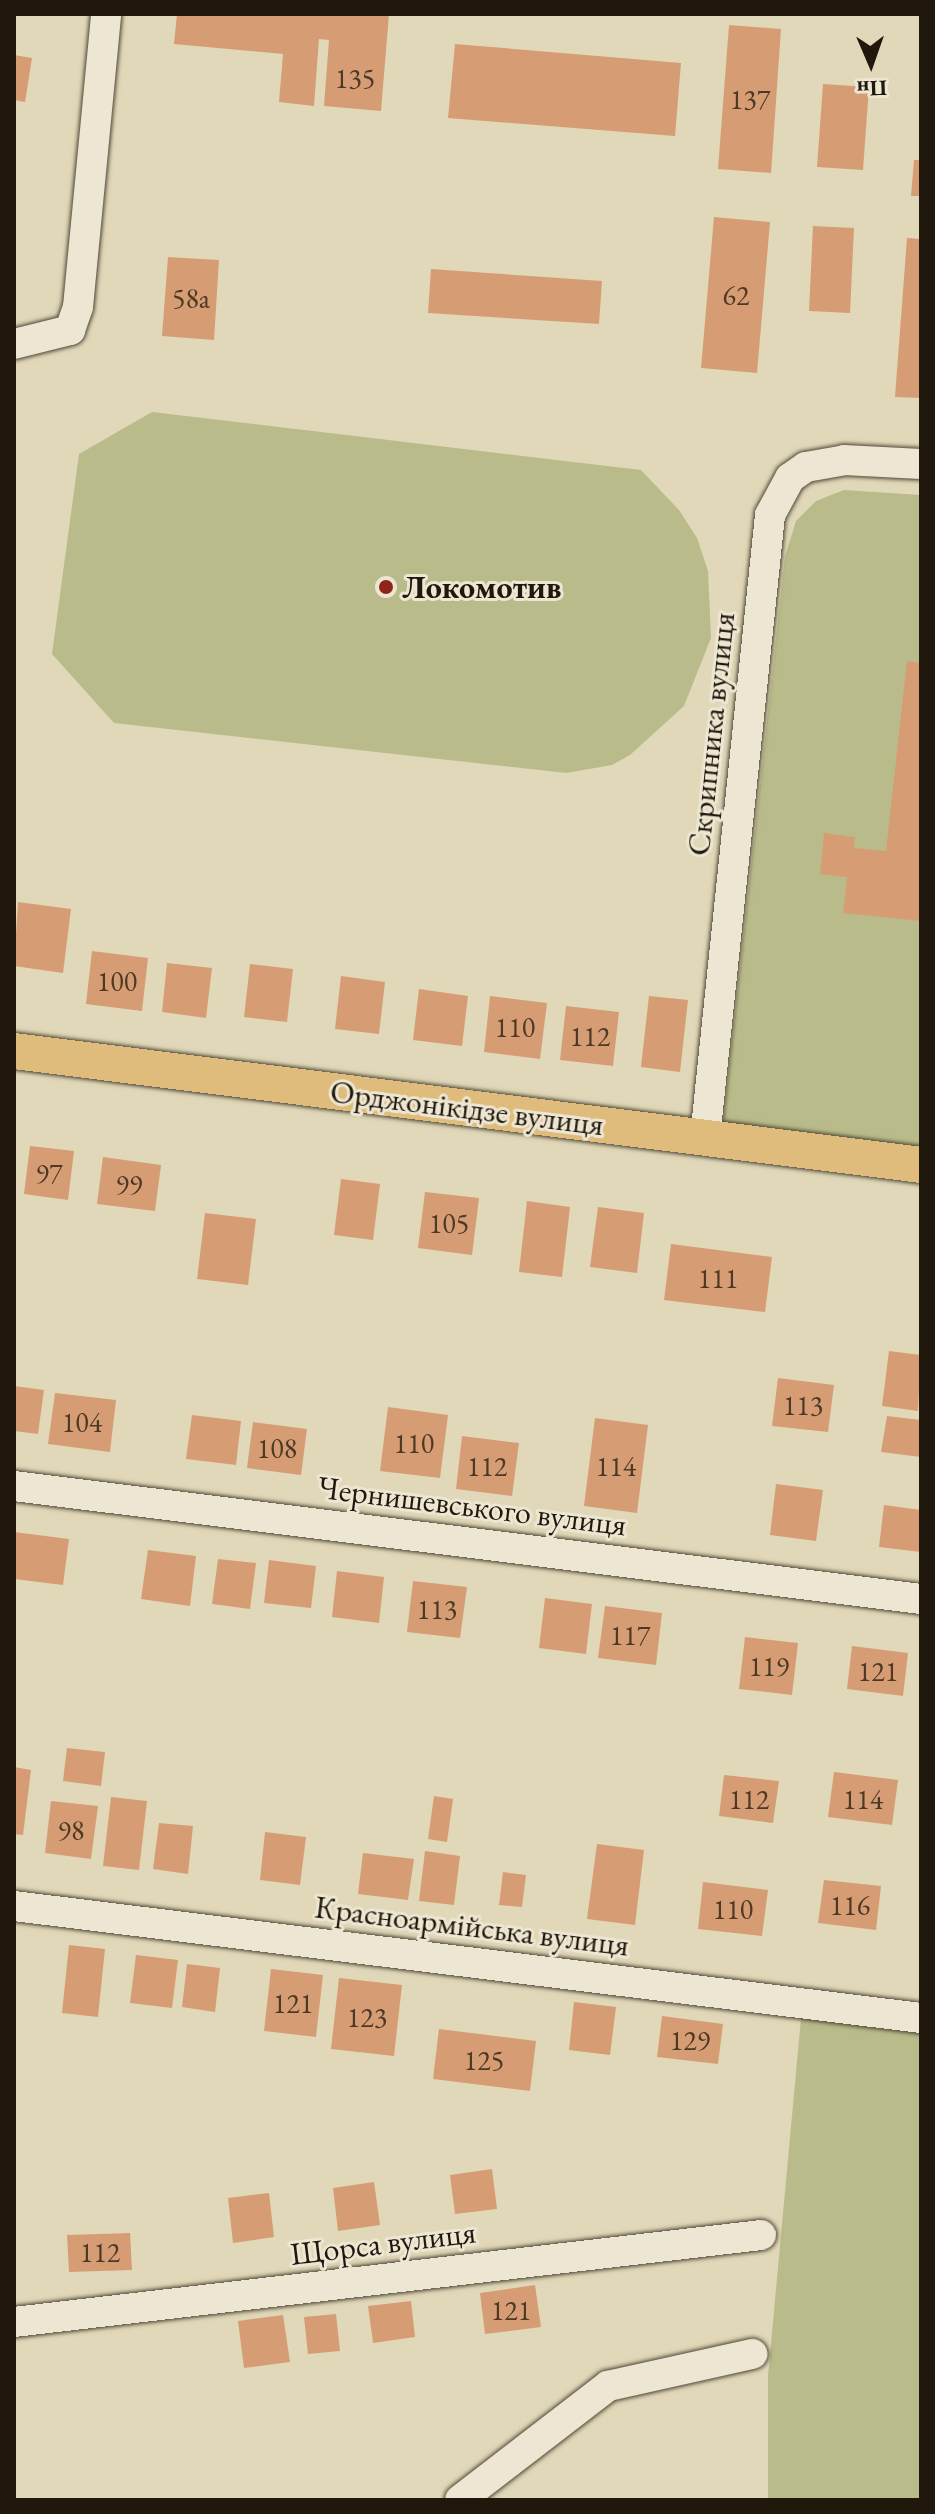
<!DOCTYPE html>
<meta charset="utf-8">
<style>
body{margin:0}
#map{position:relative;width:935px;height:2514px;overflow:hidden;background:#e1d8b9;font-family:"EB Garamond",serif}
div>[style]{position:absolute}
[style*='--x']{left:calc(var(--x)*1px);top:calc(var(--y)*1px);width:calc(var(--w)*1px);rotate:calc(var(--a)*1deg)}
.green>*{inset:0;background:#b9bc8a}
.building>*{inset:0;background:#d69d74}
.roads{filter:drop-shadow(0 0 2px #504837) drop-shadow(0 0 2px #504837)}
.minor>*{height:30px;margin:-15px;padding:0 15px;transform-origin:15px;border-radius:15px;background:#ece6d2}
.major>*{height:36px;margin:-18px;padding:0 18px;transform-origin:18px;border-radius:18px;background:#e0bc7c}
.dots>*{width:22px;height:22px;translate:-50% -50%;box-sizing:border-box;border:4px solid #ece6d2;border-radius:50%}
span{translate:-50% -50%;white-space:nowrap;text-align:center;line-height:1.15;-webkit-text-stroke:6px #ece6d2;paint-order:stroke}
.number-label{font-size:28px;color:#4e3926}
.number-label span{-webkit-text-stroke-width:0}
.poi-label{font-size:32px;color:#20180c;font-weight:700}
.left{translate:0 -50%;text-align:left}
.street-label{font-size:32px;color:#20180c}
.frame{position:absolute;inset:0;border:16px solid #20180c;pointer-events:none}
.north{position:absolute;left:831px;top:24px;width:80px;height:80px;-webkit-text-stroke:6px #ece6d2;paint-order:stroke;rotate:178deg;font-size:22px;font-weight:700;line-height:32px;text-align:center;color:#20180c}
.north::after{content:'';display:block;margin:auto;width:28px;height:36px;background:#20180c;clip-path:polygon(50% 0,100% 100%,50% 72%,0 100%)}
</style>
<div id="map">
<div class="green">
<i style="clip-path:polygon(152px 412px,641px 470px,679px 510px,697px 538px,708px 571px,711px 638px,684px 706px,630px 755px,612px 765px,566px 773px,114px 723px,52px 654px,79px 454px)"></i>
<i style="clip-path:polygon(844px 490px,921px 495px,921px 1149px,723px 1125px,785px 556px,796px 521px,816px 501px)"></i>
<i style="clip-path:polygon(801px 2018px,921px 2032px,921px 2500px,768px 2500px,768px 2376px)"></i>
</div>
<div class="building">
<i style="clip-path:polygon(177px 14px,389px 14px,381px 111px,324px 106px,329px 40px,319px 39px,314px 106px,279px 102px,283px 54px,174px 44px)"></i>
<i style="clip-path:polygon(729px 25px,781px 29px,771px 173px,718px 169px)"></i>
<i style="clip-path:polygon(455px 44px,681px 63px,675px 136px,448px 118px)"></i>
<i style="clip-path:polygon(14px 55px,32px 58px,25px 102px,14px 100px)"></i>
<i style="clip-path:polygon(823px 84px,869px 87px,863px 170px,817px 167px)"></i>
<i style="clip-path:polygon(914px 160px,921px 160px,921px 196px,911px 196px)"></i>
<i style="clip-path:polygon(714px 217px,770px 222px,757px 373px,701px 368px)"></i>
<i style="clip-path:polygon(813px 226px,854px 228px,850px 313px,809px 311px)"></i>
<i style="clip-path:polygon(907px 238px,921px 239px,921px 398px,895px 397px)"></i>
<i style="clip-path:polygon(168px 257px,219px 260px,214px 340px,162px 336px)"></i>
<i style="clip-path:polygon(431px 269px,602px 281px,599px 324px,428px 313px)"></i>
<i style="clip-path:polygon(907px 661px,921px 663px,921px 921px,843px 913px,847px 877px,820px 874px,824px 833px,855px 837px,854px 848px,886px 851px)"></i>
<i style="clip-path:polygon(18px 902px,71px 909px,63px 973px,14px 966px)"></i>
<i style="clip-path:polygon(92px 951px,148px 958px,142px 1011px,86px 1004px)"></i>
<i style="clip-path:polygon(167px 963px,212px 968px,206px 1018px,162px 1012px)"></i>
<i style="clip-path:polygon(250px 964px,293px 969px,287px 1022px,244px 1017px)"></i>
<i style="clip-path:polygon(341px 976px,385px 982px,379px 1034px,335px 1029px)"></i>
<i style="clip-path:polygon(419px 989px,468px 996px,462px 1046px,413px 1040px)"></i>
<i style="clip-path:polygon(490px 996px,547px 1003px,540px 1059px,484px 1052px)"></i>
<i style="clip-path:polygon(649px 996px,688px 1000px,680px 1072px,641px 1067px)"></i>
<i style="clip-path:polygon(566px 1006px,619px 1012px,613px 1066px,560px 1060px)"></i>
<i style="clip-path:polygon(30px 1146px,74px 1151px,68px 1200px,24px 1194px)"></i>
<i style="clip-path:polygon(103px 1157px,161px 1165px,155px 1211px,97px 1204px)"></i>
<i style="clip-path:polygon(341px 1179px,380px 1184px,373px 1240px,334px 1235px)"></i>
<i style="clip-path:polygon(425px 1192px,479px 1198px,472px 1255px,418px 1248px)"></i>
<i style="clip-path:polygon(527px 1201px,570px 1207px,562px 1277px,519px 1272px)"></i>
<i style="clip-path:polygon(598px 1207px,644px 1213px,637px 1273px,590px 1267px)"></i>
<i style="clip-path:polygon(205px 1213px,256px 1219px,248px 1285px,197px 1279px)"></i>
<i style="clip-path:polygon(671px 1244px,772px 1257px,765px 1312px,664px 1300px)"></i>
<i style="clip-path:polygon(889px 1351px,921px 1355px,918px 1411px,882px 1406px)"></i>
<i style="clip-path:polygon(778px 1378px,834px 1385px,828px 1432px,772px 1426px)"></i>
<i style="clip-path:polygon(14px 1386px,44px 1390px,38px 1434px,14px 1431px)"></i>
<i style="clip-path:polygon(55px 1393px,116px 1400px,110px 1452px,48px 1444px)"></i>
<i style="clip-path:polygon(388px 1407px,448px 1415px,440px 1478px,380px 1471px)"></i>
<i style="clip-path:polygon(192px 1415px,241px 1421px,236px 1465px,186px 1459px)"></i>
<i style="clip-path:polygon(887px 1416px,921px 1420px,921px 1457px,881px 1452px)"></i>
<i style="clip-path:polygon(595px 1418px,648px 1425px,637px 1513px,584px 1506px)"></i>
<i style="clip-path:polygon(253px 1422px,307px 1429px,301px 1475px,247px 1468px)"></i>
<i style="clip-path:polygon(462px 1436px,519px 1443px,512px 1496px,456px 1489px)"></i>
<i style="clip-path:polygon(776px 1484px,823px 1490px,816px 1541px,770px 1535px)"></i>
<i style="clip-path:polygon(884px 1505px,921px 1510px,921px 1552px,879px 1547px)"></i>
<i style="clip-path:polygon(14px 1532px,69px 1539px,63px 1585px,14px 1579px)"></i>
<i style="clip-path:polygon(148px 1550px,196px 1556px,190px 1606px,141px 1599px)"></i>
<i style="clip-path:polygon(218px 1559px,256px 1563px,250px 1609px,212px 1604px)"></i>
<i style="clip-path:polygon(269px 1560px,316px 1566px,311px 1608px,264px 1603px)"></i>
<i style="clip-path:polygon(337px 1571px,384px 1577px,379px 1623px,332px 1617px)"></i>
<i style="clip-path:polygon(413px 1581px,467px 1587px,460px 1638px,407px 1632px)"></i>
<i style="clip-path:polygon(545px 1598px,592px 1604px,586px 1654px,539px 1648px)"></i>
<i style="clip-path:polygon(605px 1606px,662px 1613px,656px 1665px,598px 1658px)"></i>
<i style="clip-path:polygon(745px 1637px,798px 1643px,792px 1695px,739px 1689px)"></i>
<i style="clip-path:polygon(852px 1646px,908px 1653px,903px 1696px,847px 1689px)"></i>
<i style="clip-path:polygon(67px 1748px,105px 1752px,101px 1786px,63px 1781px)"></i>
<i style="clip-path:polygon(14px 1767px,31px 1770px,23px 1835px,14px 1834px)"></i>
<i style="clip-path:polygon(834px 1772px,898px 1780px,892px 1825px,828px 1817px)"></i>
<i style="clip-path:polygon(724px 1775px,779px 1781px,773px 1823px,719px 1816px)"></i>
<i style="clip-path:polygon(434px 1796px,453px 1799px,447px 1842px,428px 1839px)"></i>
<i style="clip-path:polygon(111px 1797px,147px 1801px,139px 1870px,103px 1866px)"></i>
<i style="clip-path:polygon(51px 1801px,98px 1806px,91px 1859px,45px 1853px)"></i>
<i style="clip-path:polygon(159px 1823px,193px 1826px,188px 1874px,153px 1869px)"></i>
<i style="clip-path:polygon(265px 1832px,306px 1837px,300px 1885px,260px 1880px)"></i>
<i style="clip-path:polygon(597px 1844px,644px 1850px,635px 1925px,587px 1919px)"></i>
<i style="clip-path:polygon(425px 1851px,460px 1856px,454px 1905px,419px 1901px)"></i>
<i style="clip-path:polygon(363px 1853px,414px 1859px,408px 1900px,358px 1894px)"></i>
<i style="clip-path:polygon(503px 1872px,526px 1875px,522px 1907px,499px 1905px)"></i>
<i style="clip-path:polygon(824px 1880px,881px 1886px,876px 1930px,818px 1923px)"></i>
<i style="clip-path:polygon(703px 1882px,768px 1890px,762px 1936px,698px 1929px)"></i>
<i style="clip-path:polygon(69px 1945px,105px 1949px,98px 2017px,62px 2013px)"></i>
<i style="clip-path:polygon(136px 1955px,178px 1960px,172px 2008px,130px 2003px)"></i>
<i style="clip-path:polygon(187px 1964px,220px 1968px,215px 2012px,182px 2007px)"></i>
<i style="clip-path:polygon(271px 1969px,323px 1975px,316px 2037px,264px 2031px)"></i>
<i style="clip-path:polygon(339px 1978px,402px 1985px,394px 2056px,331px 2049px)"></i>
<i style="clip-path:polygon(574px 2002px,616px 2007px,610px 2055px,569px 2050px)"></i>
<i style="clip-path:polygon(662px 2016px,723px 2024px,718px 2064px,657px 2057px)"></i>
<i style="clip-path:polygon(439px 2029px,536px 2041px,530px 2091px,433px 2079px)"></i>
<i style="clip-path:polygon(492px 2169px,497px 2209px,455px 2214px,450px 2175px)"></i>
<i style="clip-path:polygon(374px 2182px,380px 2225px,338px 2231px,333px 2188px)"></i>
<i style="clip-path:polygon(269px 2193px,274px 2237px,233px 2243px,228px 2198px)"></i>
<i style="clip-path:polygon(130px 2233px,132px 2270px,69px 2272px,67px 2235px)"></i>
<i style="clip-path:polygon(535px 2285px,541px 2327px,485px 2334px,480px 2293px)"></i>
<i style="clip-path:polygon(411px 2301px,415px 2337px,373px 2343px,368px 2306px)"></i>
<i style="clip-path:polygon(336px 2314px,340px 2351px,308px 2354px,304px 2317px)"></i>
<i style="clip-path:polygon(283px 2315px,290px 2362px,244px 2368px,238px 2321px)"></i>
</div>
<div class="roads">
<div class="minor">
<i style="--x:14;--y:344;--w:58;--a:-14"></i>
<i style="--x:70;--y:330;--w:24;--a:-71"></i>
<i style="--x:78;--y:307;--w:294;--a:-84.5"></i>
<i style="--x:705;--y:1138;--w:626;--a:-84.04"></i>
<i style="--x:770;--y:515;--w:42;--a:-61.6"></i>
<i style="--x:790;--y:478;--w:19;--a:-35"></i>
<i style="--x:806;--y:467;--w:39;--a:-10"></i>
<i style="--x:844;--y:460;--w:77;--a:3"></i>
<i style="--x:14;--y:1486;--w:914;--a:7.1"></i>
<i style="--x:14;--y:1906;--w:914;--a:7.04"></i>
<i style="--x:14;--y:2322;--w:752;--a:-6.64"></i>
<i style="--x:460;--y:2500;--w:187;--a:-37.6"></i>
<i style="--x:608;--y:2386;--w:148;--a:-12.5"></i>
</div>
<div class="major">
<i style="--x:14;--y:1051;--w:914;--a:7.16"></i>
</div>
</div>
<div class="dots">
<i style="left:386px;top:587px;background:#8f2418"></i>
</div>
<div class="number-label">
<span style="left:355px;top:78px">135</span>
<span style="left:750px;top:99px">137</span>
<span style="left:736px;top:295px">62</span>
<span style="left:191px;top:298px">58а</span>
<span style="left:117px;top:981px">100</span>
<span style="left:515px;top:1027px">110</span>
<span style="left:590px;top:1036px">112</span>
<span style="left:49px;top:1173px">97</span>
<span style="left:129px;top:1184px">99</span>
<span style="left:449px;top:1223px">105</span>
<span style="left:718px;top:1278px">111</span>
<span style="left:803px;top:1405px">113</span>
<span style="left:82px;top:1422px">104</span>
<span style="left:414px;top:1443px">110</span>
<span style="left:277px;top:1448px">108</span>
<span style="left:487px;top:1466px">112</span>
<span style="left:616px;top:1466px">114</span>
<span style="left:437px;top:1609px">113</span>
<span style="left:630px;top:1635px">117</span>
<span style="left:769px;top:1666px">119</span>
<span style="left:878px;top:1671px">121</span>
<span style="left:749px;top:1799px">112</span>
<span style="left:863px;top:1799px">114</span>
<span style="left:71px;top:1830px">98</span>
<span style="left:850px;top:1905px">116</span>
<span style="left:733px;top:1909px">110</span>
<span style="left:293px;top:2003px">121</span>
<span style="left:367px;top:2017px">123</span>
<span style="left:690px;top:2040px">129</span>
<span style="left:484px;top:2060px">125</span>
<span style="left:100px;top:2252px">112</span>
<span style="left:511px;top:2310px">121</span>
</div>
<div class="poi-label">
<span class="left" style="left:402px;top:587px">Локомотив</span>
</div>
<div class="street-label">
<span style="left:711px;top:734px;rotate:-84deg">Скрипника вулиця</span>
<span style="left:467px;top:1108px;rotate:7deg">Орджонікідзе вулиця</span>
<span style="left:472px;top:1506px;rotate:7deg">Чернишевського вулиця</span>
<span style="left:472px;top:1926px;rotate:7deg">Красноармійська вулиця</span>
<span style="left:383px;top:2243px;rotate:-7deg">Щорса вулиця</span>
</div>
<div class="frame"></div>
<div class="north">Пн</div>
</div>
